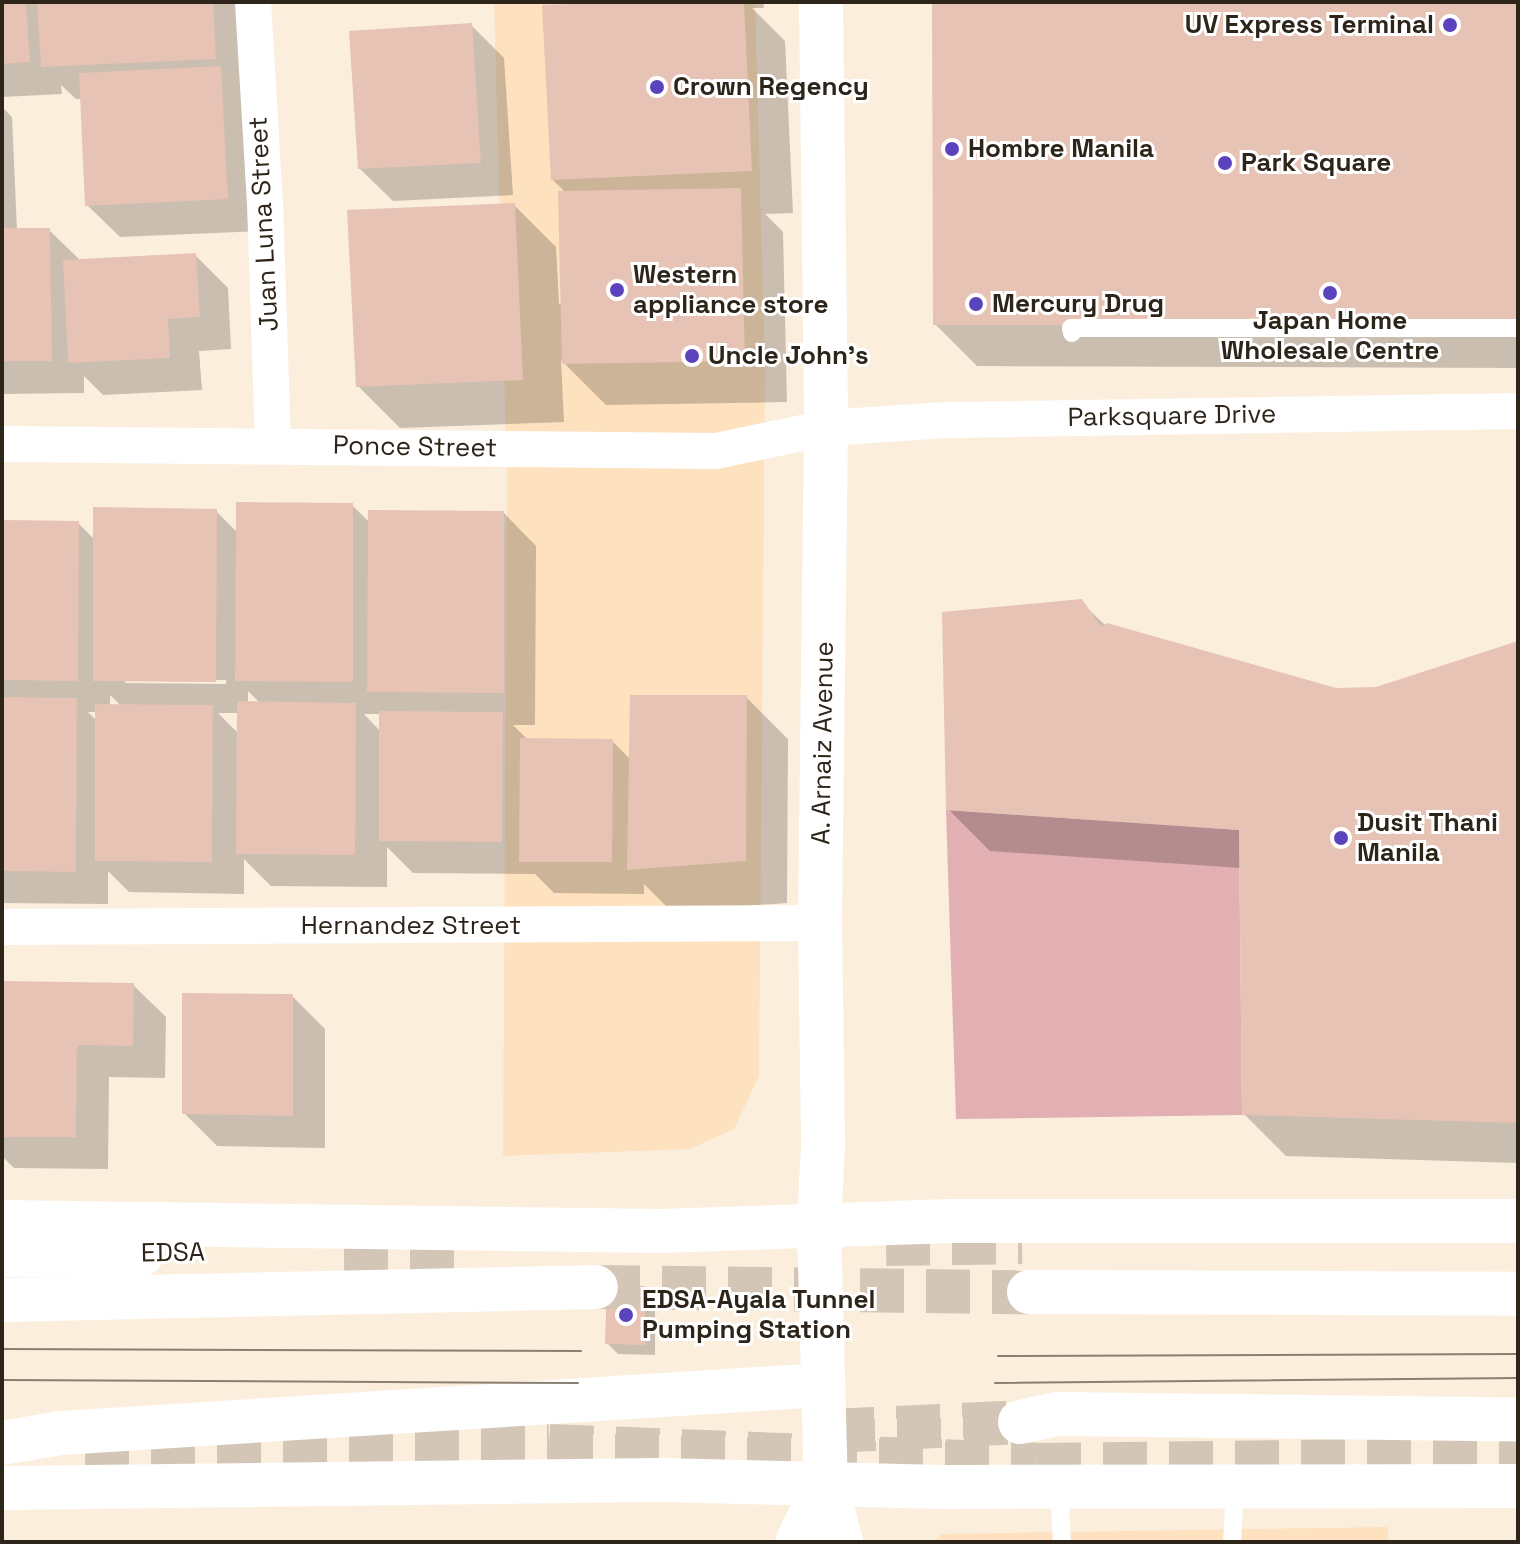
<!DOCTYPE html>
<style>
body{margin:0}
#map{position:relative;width:1520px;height:1544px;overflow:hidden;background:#fceedd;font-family:"Space Grotesk",sans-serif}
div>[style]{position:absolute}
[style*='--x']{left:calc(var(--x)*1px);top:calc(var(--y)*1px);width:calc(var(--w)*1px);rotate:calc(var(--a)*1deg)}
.built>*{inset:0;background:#fee1bf}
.green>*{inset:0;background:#e2afb3}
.shadow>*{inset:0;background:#0003}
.building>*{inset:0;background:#e6c3b4}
.highway-tunnel>*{height:44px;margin-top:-22px;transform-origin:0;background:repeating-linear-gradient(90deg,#d3c6b6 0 44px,transparent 0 66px)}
.lane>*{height:18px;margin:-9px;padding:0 9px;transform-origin:9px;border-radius:9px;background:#fff}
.street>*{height:36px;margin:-18px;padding:0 18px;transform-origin:18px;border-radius:18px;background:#fff}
.secondary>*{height:44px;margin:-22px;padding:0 22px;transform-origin:22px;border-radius:22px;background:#fff}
.highway>*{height:44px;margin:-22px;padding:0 22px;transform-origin:22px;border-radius:22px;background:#fff}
.tram>*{height:2px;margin:-1px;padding:0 1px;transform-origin:1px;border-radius:1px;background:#897e70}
.dots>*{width:22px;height:22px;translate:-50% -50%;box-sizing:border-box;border:4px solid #fff;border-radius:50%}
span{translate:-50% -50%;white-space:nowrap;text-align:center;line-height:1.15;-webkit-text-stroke:6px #fff;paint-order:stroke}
.poi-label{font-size:26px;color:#2d241a;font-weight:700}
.right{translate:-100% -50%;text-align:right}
.left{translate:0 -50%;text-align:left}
.street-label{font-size:26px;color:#2d241a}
.frame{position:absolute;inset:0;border:4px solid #2d241a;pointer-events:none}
</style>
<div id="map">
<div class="built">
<i style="clip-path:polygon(494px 2px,755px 2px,765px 373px,759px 1076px,734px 1129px,690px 1149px,503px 1156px,507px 478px)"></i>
<i style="clip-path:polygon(1388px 1527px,1388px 1542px,933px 1542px,942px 1534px)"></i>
</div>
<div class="green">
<i style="clip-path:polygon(946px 810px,1239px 830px,1242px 1115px,956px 1119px)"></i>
</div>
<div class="shadow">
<i style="clip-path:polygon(2px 2px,243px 2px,260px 231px,120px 237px,87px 205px,82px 99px,76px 99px,61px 85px,62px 94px,2px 97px)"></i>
<i style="clip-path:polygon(568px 2px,763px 2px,764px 8px,752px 8px,785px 41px,793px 213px,765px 214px,783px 232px,787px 402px,606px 405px,561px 360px,564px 422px,400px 428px,358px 386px,514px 205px,556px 247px,559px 304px,563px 304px,566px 193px,552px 179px,572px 6px)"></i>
<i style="clip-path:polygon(934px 2px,1518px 2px,1518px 368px,977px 366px,935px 324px)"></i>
<i style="clip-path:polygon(472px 26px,504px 58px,513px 195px,393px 201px,360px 169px)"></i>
<i style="clip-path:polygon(2px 107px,12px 117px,17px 230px,49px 230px,81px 261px,195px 255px,228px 288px,231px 349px,199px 351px,202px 390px,103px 395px,84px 376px,84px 393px,2px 394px)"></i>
<i style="clip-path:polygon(evenodd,352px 505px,370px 523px,504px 513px,536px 546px,535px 725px,513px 725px,528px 740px,612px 741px,631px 760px,746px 697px,788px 739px,787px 903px,671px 911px,644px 884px,644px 894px,554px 893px,535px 874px,413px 873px,387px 847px,387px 887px,271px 886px,244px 859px,244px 894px,129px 892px,108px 871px,108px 904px,2px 903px,2px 522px,78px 523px,95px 540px,216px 511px,237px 532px,352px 505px,125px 679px,226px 680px,226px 684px,125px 683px,125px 679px,352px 505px,248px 691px,260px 703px,248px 703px,248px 691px,352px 505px,110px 695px,121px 706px,110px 706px,110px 695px,352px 505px,88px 712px,97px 712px,97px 721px,88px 712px,352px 505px,218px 713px,239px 713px,239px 734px,218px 713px,352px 505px,364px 714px,381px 714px,381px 732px,364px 714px)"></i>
<i style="clip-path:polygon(1081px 602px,1106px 626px,1335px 690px,1376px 690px,1518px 643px,1518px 1163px,1286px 1156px,1244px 1114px,1241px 868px,990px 851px,948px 809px)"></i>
<i style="clip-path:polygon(2px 983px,133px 985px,166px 1017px,165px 1078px,109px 1077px,108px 1169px,14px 1168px,2px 1156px)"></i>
<i style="clip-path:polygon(292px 996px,325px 1029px,325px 1148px,217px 1146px,184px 1113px)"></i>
<i style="clip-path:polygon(644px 1288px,655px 1298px,655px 1355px,618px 1354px,607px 1343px)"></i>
</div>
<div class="building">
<i style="clip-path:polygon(2px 2px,26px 2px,30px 62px,2px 64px)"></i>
<i style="clip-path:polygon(37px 2px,213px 2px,216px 59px,41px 67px)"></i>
<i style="clip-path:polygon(626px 2px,744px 2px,752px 171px,551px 180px,542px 5px)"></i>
<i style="clip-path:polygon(932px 2px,1518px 2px,1518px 326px,933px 325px)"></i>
<i style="clip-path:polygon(472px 23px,481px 163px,358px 169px,349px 31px)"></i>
<i style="clip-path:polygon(221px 66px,228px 199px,85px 206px,79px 73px)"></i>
<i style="clip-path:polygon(741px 188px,745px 361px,562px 364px,558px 191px)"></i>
<i style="clip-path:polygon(515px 203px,523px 380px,356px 387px,347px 210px)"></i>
<i style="clip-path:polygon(2px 228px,50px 228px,52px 361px,2px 361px)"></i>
<i style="clip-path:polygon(196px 253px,200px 317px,168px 319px,170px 358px,68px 363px,63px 260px)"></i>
<i style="clip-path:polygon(236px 502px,353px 503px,353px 682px,235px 681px)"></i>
<i style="clip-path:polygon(93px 507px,217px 509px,216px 682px,93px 681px)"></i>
<i style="clip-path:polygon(368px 510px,504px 511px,504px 693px,367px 692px)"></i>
<i style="clip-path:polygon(2px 520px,79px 521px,78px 681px,2px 680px)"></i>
<i style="clip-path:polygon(1082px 599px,1101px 627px,1107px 623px,1336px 688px,1376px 687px,1518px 641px,1518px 1123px,1242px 1115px,1239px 830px,946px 810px,942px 612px)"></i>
<i style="clip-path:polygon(630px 695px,747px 695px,746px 861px,627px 870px)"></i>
<i style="clip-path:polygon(2px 697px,77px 698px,76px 872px,2px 871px)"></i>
<i style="clip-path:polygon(237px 701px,356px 703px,355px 855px,236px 854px)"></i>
<i style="clip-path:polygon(95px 704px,213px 705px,212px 862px,95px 861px)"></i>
<i style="clip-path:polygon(379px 711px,503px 712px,502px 842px,379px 841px)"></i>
<i style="clip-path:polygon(520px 738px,613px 739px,612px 862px,519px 862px)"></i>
<i style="clip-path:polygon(2px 981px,134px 983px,133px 1046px,77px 1045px,76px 1137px,2px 1137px)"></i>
<i style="clip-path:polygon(182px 993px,293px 994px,293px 1116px,182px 1114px)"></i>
<i style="clip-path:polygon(607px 1285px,645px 1286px,645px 1345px,605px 1344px)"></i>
</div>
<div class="highway-tunnel">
<i style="--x:886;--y:1244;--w:136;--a:-0.8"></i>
<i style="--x:344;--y:1250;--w:114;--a:-0.5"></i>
<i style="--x:596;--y:1287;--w:433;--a:0.7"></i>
<i style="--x:831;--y:1431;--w:189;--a:-2.7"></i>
<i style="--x:85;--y:1450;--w:464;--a:-0.5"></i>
<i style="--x:549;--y:1446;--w:488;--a:2.2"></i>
<i style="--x:1037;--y:1465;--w:481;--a:-0.7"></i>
</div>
<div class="lane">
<i style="--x:1072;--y:333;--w:5;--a:-101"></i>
<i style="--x:1071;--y:328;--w:447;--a:0"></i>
<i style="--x:1059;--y:1487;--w:55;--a:86.9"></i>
<i style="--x:1232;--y:1542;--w:54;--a:-86.8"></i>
</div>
<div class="street">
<i style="--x:253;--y:2;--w:201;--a:86.6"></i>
<i style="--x:265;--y:203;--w:242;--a:88.1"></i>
<i style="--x:2;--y:444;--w:714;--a:0.56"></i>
<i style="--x:716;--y:451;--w:112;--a:-11.8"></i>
<i style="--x:826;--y:428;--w:121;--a:-3.8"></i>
<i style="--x:947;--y:420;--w:571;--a:-0.9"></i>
<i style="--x:2;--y:927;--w:818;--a:-0.28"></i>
</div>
<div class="secondary">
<i style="--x:821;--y:2;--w:426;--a:89.3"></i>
<i style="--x:826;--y:428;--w:495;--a:90.7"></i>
<i style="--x:820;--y:923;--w:224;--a:89.2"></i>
<i style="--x:823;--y:1147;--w:77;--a:93"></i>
<i style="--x:819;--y:1224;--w:260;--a:88.5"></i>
<i style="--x:826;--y:1484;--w:60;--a:75.5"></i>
<i style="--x:797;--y:1542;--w:65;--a:-63.4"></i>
</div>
<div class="highway">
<i style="--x:2;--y:1222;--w:660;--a:0.78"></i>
<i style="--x:662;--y:1231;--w:288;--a:-2"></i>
<i style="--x:950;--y:1221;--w:568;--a:0"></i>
<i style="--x:2;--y:1255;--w:140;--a:-0.4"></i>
<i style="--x:1029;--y:1292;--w:489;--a:0.2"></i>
<i style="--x:2;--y:1300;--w:594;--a:-1.25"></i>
<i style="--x:1020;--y:1422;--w:39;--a:-12"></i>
<i style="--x:1058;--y:1414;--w:460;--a:0.7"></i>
<i style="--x:2;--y:1443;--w:60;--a:-9.6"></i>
<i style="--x:61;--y:1433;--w:763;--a:-3.61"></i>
<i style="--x:2;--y:1488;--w:659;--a:-0.7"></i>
<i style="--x:661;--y:1480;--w:282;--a:1.4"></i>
<i style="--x:943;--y:1487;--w:575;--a:-0.1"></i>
</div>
<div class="tram">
<i style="--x:2;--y:1349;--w:579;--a:0.2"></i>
<i style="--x:998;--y:1356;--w:520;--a:-0.22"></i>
<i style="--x:2;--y:1380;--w:576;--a:0.3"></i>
<i style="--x:995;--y:1383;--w:523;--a:-0.55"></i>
</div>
<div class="dots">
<i style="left:1450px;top:25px;background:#5a43bc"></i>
<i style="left:657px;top:87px;background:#5a43bc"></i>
<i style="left:952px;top:149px;background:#5a43bc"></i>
<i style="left:1225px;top:163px;background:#5a43bc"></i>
<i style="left:617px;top:290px;background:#5a43bc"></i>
<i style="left:1330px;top:293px;background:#5a43bc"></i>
<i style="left:976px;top:304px;background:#5a43bc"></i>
<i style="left:692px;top:356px;background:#5a43bc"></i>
<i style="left:1341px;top:838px;background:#5a43bc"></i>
<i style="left:626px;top:1315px;background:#5a43bc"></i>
</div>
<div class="poi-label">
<span class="right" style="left:1434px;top:25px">UV Express Terminal</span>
<span class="left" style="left:673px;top:87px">Crown Regency</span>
<span class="left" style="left:968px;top:149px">Hombre Manila</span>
<span class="left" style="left:1241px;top:163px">Park Square</span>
<span class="left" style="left:633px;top:290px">Western<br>appliance store</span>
<span class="left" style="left:992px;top:304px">Mercury Drug</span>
<span style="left:1330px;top:336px">Japan Home<br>Wholesale Centre</span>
<span class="left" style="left:708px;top:356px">Uncle John's</span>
<span class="left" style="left:1357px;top:838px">Dusit Thani<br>Manila</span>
<span class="left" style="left:642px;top:1315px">EDSA-Ayala Tunnel<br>Pumping Station</span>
</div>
<div class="street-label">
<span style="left:264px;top:224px;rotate:-93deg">Juan Luna Street</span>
<span style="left:1172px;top:416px;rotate:-1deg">Parksquare Drive</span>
<span style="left:415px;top:447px;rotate:1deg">Ponce Street</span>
<span style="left:823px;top:743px;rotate:-89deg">A. Arnaiz Avenue</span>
<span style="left:411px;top:926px">Hernandez Street</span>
<span style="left:173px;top:1253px;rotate:-1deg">EDSA</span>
</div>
<div class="frame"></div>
</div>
